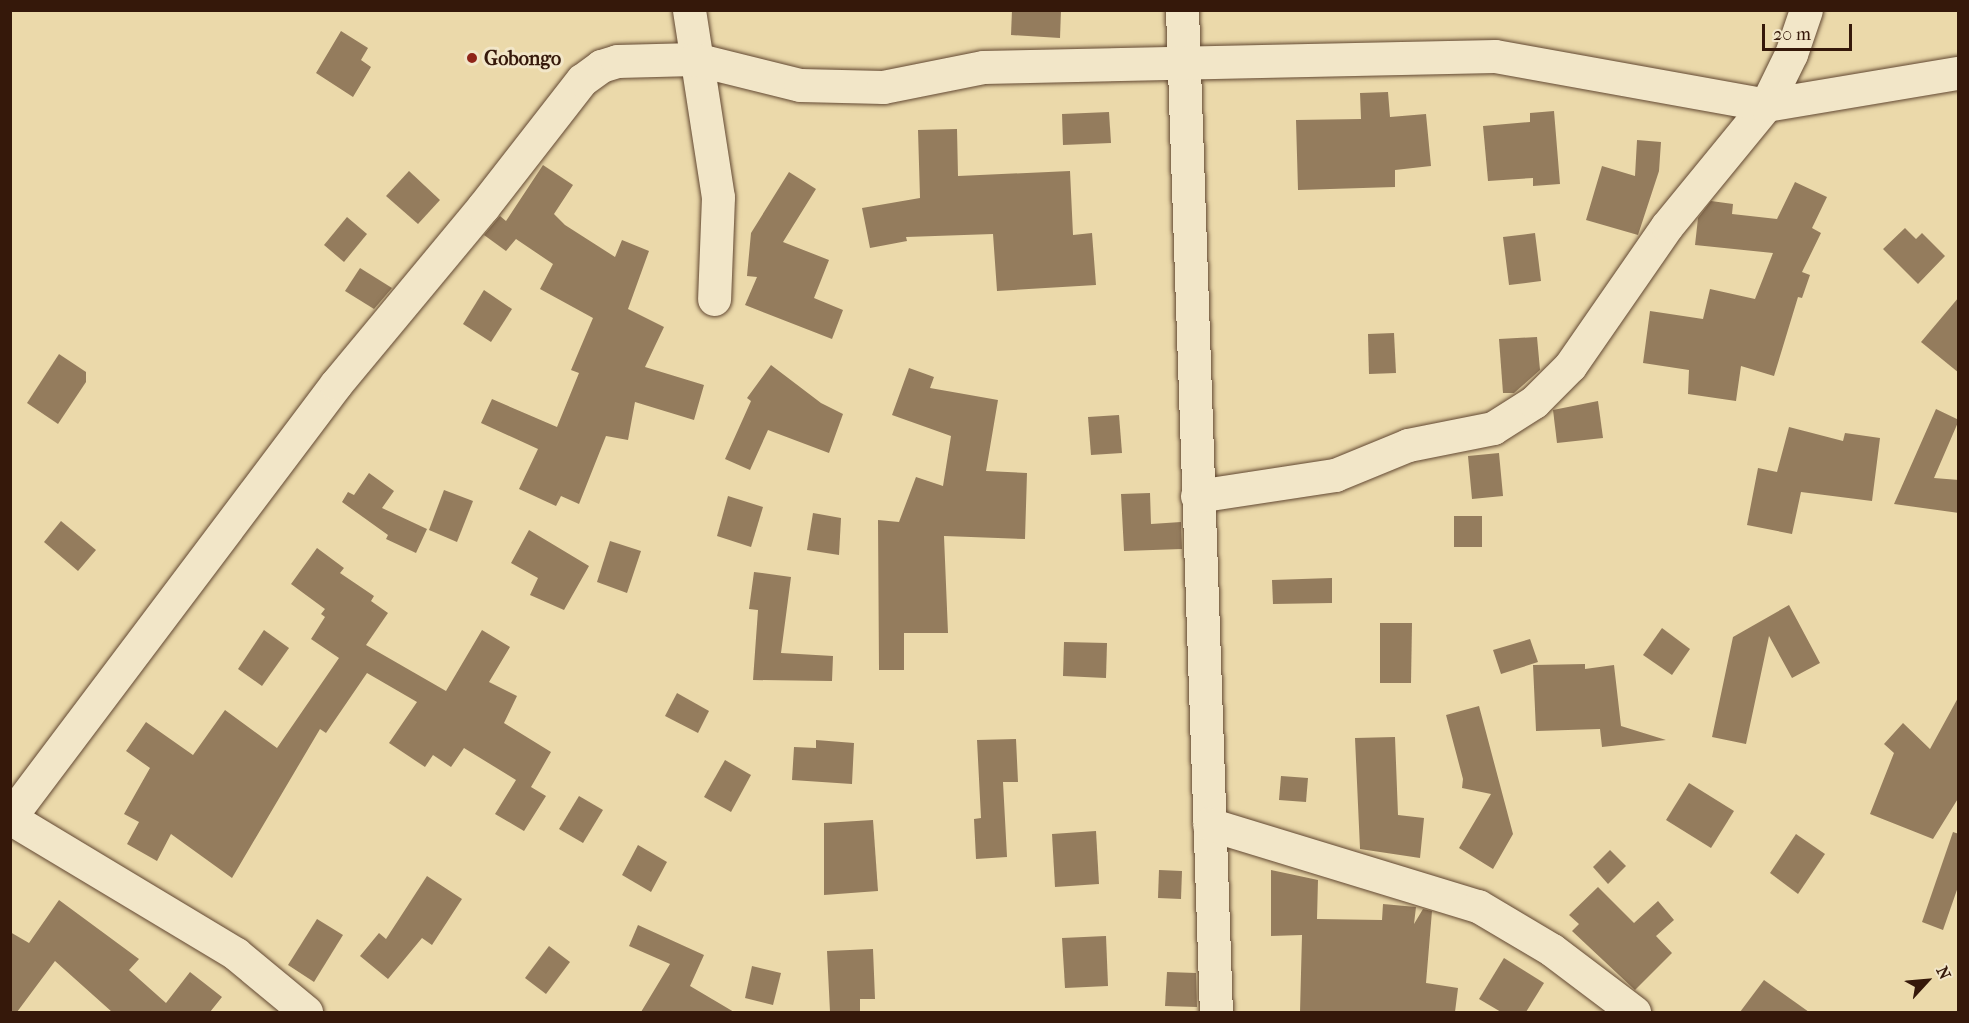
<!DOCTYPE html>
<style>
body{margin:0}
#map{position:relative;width:1969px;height:1023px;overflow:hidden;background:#ebd9aa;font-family:"IM FELL French Canon",serif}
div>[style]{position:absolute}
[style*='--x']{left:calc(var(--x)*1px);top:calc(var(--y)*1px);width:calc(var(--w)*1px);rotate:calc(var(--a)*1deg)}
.building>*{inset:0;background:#947c5d}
.roads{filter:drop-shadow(0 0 2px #624832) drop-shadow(0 0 2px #624832)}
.minor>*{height:33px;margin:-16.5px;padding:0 16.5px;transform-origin:16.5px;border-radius:16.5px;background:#f2e6c8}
.dots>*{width:16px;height:16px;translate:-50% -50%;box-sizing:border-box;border:3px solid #f2e6c8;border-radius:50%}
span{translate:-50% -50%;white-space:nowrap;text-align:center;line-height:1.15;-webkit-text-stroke:6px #f2e6c8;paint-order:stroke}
.poi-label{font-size:20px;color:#35180a;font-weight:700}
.left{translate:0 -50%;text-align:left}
.frame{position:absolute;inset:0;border:12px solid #35180a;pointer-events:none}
.north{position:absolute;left:1897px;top:951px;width:60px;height:60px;-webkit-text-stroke:4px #f2e6c8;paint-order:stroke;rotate:64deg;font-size:16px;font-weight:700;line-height:24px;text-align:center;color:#35180a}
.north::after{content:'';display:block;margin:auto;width:21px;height:27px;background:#35180a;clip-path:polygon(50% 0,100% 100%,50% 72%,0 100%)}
.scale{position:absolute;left:1762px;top:24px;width:90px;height:27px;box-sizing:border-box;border:3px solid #35180a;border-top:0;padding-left:8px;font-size:18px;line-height:21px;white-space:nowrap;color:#35180a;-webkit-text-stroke:4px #f2e6c8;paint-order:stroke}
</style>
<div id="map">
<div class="building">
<i style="clip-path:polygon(1012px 10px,1061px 10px,1060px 38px,1011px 35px)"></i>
<i style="clip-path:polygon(341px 31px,368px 48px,361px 60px,371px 67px,353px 97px,316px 73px)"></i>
<i style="clip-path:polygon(1388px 92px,1390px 117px,1426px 114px,1431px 166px,1395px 170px,1395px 187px,1298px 190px,1296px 120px,1361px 119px,1360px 93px)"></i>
<i style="clip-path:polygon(1554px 111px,1560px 184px,1533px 186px,1533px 178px,1488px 181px,1483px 126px,1530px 122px,1530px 113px)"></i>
<i style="clip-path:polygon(1109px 112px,1111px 143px,1063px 145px,1062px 114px)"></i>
<i style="clip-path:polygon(957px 129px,958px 176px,1070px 171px,1073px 235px,1092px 233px,1096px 285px,997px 291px,993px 234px,906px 237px,907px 241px,870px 248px,862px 208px,920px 198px,918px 130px)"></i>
<i style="clip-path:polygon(1637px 140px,1661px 142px,1659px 171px,1638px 235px,1586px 220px,1602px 166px,1635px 176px)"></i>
<i style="clip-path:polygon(543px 165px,573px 185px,554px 214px,565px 225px,615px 257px,622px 240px,649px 251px,628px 309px,664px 327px,645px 367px,704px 385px,694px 420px,635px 402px,628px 440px,606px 436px,579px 504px,561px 496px,556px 506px,519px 489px,538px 449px,481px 423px,492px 399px,557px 427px,579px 373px,571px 370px,593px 318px,540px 289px,553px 264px,516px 239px,506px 251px,484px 235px,500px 216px,506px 221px)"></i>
<i style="clip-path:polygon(409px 171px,440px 200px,418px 224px,386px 196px)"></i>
<i style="clip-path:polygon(789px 172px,816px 189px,783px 242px,829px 260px,814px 298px,843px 310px,832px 339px,745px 305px,757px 277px,747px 276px,751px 233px)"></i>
<i style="clip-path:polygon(1795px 182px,1827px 197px,1812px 228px,1821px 233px,1802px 272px,1810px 275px,1802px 298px,1798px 297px,1774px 376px,1741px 366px,1736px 401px,1688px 394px,1689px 370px,1643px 363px,1650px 311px,1703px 319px,1710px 289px,1755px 299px,1773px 253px,1695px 245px,1698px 218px,1711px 201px,1733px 204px,1732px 214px,1777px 219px)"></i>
<i style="clip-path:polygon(347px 217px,367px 234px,344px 262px,324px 245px)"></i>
<i style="clip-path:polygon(1905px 228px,1916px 239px,1922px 233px,1945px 256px,1918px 284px,1883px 249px)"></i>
<i style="clip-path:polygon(1535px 233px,1541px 281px,1509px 285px,1503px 237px)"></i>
<i style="clip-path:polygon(360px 268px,392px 288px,374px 309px,345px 291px)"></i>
<i style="clip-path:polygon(484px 290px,512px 309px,491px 342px,463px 324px)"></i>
<i style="clip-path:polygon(1959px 297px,1959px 373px,1921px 342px)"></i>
<i style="clip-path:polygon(1394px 333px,1396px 373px,1369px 374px,1368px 334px)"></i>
<i style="clip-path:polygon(1537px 337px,1540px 370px,1514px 393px,1503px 393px,1499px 339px)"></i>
<i style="clip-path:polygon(59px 354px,86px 372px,86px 382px,58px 424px,27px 403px)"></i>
<i style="clip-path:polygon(771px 365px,821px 403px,843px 414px,829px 453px,768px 430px,750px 470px,725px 459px,751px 401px,747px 398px)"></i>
<i style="clip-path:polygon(909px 368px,934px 377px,930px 388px,998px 400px,986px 471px,1027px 473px,1025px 539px,944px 536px,948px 633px,904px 633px,904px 670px,879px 670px,878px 520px,899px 522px,916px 477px,943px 486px,951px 436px,892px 415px)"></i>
<i style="clip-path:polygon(1598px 401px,1603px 438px,1557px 443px,1553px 410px)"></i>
<i style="clip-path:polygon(1936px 409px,1959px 420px,1934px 478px,1959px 480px,1959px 513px,1894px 504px)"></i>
<i style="clip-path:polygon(1119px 415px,1122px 453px,1091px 455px,1088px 417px)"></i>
<i style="clip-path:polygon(1789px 427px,1843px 441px,1845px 433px,1880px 438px,1872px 501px,1801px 492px,1792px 534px,1747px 525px,1758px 468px,1777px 472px)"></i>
<i style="clip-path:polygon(1499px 453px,1503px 496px,1472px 499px,1468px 456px)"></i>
<i style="clip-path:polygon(369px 473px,394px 491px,382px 508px,427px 529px,416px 553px,386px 539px,388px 535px,342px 502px,348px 492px,354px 495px)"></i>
<i style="clip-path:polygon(444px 490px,473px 501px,457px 542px,429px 530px)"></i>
<i style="clip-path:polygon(1150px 493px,1151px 524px,1181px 522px,1182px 549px,1124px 551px,1121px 494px)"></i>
<i style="clip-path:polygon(728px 496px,763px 507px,751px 547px,717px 536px)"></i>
<i style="clip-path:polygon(813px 513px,841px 518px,839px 555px,807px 550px)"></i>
<i style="clip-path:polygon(1454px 516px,1482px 516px,1482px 547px,1454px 547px)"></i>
<i style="clip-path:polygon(61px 521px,96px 550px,78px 571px,44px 542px)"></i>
<i style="clip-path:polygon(529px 530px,589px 566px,564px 610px,530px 595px,538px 578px,511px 563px)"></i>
<i style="clip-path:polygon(610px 541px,641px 551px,627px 593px,597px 582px)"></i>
<i style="clip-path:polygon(317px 548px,344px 568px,340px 573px,374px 596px,371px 601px,388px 613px,366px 645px,446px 691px,482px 630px,510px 647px,489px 682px,517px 696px,504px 723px,551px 752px,531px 787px,546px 796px,524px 831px,495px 814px,516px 780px,464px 748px,451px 767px,433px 755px,425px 767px,389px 743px,417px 702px,367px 673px,326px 733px,320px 729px,232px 878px,171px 834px,157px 861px,127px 844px,139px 822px,124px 814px,150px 768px,126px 751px,146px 722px,193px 755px,225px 710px,277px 748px,339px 658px,311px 639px,325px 617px,321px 614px,325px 609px,291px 584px)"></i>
<i style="clip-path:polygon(754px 572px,791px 577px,781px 653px,833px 656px,832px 681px,753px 680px,758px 610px,749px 609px)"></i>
<i style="clip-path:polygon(1332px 578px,1332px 603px,1273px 604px,1272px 580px)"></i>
<i style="clip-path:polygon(1789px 605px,1820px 663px,1792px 678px,1769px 636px,1746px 744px,1712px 737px,1733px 637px)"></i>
<i style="clip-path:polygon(1380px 623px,1412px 623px,1411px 683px,1380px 683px)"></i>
<i style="clip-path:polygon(1662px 628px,1690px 649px,1672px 675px,1643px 655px)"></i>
<i style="clip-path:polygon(264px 630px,289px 648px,262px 686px,238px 669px)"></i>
<i style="clip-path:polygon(1530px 639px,1538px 662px,1501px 674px,1493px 650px)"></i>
<i style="clip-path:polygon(1064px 642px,1107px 643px,1106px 678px,1063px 676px)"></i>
<i style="clip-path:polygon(1585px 664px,1585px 669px,1614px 665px,1621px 726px,1666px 740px,1602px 747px,1600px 729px,1536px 731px,1533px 665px)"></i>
<i style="clip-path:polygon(677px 693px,709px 711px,698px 733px,665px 716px)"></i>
<i style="clip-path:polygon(1959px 696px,1959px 797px,1933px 839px,1870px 814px,1894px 753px,1884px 744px,1903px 723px,1930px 749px)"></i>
<i style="clip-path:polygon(1479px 706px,1513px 834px,1493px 869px,1459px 848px,1491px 794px,1462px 788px,1463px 779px,1446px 715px)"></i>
<i style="clip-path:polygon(1395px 737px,1398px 815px,1424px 818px,1420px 858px,1360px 849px,1355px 738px)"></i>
<i style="clip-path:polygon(1016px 739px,1018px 782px,1003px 782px,1007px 857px,976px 859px,974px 819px,981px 818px,977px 740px)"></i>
<i style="clip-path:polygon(816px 740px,854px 743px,852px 784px,792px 780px,794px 747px,816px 748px)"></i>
<i style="clip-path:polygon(725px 760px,751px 775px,731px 812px,704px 797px)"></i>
<i style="clip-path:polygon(1281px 776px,1308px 778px,1306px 802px,1279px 800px)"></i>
<i style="clip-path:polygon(1689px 783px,1734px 811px,1711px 848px,1666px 820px)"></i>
<i style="clip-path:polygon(579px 796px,603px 810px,583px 843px,559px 829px)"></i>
<i style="clip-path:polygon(873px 820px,878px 891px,824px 895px,824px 823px)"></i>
<i style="clip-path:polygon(1096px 831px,1099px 884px,1055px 887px,1052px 834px)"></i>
<i style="clip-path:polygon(1953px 832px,1959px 834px,1959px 884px,1943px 930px,1922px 922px)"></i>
<i style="clip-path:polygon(1796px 834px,1825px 854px,1798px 894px,1770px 873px)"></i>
<i style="clip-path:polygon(638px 845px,667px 862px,651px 892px,622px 875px)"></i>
<i style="clip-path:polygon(1610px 850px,1626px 866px,1608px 884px,1593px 867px)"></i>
<i style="clip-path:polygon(1159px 870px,1182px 871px,1181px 899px,1158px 898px)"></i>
<i style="clip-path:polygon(1271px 870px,1318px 880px,1317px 919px,1382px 920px,1383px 904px,1416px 907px,1414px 924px,1423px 909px,1432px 911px,1426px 983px,1458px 988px,1455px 1012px,1300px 1012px,1302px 935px,1271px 936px)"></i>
<i style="clip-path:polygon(427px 876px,462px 899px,432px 945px,422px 938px,388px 979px,360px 956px,379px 933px,386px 939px)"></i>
<i style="clip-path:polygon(1598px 887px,1634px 923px,1658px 901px,1674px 920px,1656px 936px,1672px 953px,1635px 990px,1572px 931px,1579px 924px,1569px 915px)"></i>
<i style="clip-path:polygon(59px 900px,139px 959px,129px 970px,166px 1003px,190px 972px,222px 997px,210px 1012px,112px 1012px,55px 961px,17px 1012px,10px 1012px,10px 932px,29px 943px)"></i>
<i style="clip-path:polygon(317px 919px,343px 935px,314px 982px,288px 965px)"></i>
<i style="clip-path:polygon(638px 925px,704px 955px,690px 986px,734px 1012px,641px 1012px,670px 964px,629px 946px)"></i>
<i style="clip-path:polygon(1106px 936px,1108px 986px,1065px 988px,1062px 938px)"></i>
<i style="clip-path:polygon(549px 946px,570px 962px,546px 994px,525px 978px)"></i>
<i style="clip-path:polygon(873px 949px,875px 999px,860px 999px,860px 1012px,830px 1012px,827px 951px)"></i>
<i style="clip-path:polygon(1504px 958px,1544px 983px,1526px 1012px,1501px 1012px,1479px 999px)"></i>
<i style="clip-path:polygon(752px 966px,781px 973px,773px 1005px,745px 998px)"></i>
<i style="clip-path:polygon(1167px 972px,1196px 973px,1197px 1007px,1165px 1006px)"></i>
<i style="clip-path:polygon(1764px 980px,1809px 1012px,1740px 1012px)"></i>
</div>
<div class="roads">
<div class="minor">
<i style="--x:689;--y:10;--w:189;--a:81.2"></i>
<i style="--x:718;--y:197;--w:102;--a:92.2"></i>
<i style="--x:1182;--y:10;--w:1003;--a:88.06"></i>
<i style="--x:1197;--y:496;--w:140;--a:-8.7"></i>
<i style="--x:1335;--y:475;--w:79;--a:-22.3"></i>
<i style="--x:1408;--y:445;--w:87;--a:-11.3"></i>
<i style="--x:1493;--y:428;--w:49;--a:-32.4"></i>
<i style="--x:1534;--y:402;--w:51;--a:-45"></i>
<i style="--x:1570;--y:366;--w:170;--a:-55.3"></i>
<i style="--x:1667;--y:226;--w:156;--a:-50.7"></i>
<i style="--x:1766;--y:105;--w:57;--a:-63.9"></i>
<i style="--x:1791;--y:54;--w:46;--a:-71.2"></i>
<i style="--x:10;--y:817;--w:542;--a:-53.02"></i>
<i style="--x:336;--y:384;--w:230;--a:-50.3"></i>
<i style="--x:483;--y:207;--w:161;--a:-52.1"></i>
<i style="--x:582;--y:80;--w:24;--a:-36"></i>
<i style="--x:601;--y:66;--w:17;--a:-17"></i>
<i style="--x:617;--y:61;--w:78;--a:-1.5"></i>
<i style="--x:695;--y:59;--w:108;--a:13.9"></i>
<i style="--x:800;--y:85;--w:83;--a:1.4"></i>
<i style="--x:883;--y:87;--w:102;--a:-11.3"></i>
<i style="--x:983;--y:67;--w:512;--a:-1.23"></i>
<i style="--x:1495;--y:56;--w:275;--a:10.2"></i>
<i style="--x:1766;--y:105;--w:195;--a:-9.5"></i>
<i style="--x:10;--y:818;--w:264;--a:31"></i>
<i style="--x:236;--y:954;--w:91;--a:39.6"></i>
<i style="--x:1209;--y:824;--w:281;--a:17"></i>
<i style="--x:1478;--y:906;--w:86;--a:30.7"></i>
<i style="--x:1552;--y:950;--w:103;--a:37.1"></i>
</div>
</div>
<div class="dots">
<i style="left:472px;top:58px;background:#8f2418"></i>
</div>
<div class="poi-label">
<span class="left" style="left:484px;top:58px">Gobongo</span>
</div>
<div class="frame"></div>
<div class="north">N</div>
<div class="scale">20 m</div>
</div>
